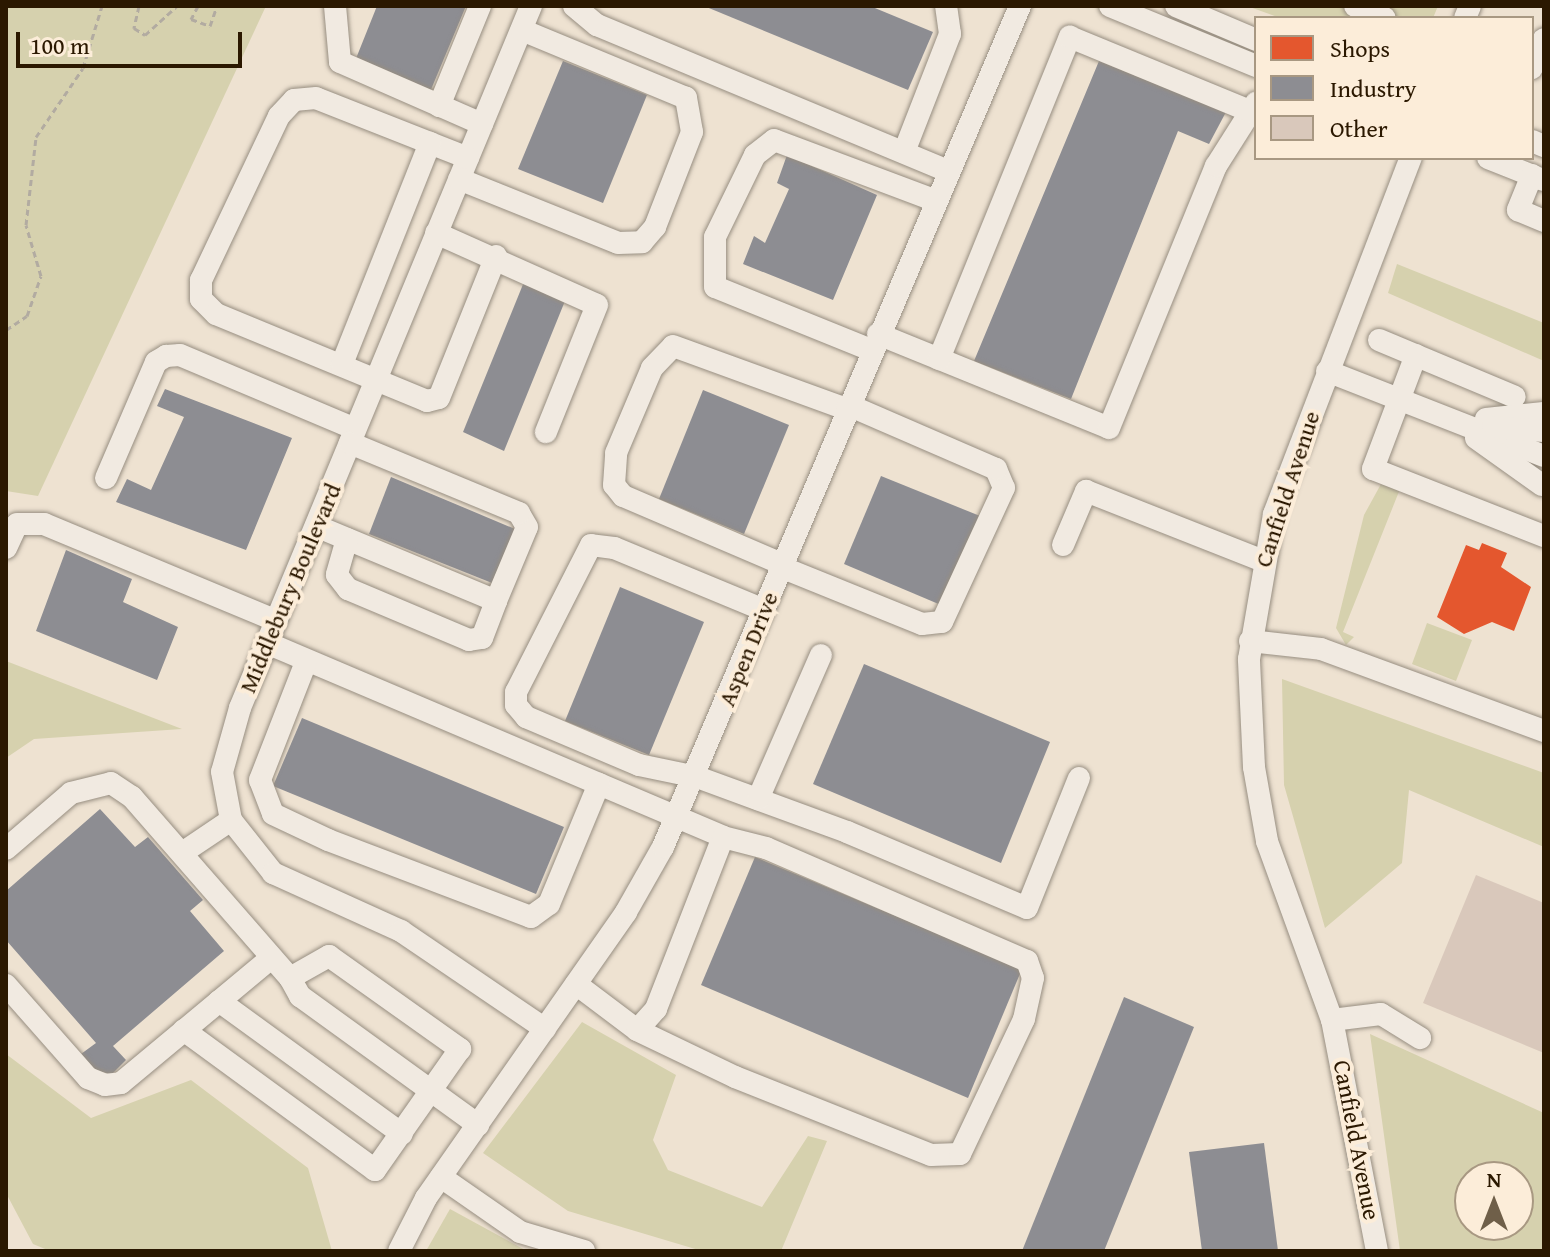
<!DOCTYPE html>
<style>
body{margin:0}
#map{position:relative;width:1550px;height:1257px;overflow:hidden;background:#eee2d1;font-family:"Gentium Book Plus",serif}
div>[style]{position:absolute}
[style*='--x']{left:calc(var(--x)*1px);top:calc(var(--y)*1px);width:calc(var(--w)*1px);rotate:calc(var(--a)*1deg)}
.green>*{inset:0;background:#d6d1ae}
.shops>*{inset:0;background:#e4572e}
.industry>*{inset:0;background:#8d8d92}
.building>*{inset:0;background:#d9c8bb}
.path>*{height:3px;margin-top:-1.5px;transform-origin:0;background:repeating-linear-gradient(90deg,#b2aba1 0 6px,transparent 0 10px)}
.roads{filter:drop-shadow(0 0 2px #978e81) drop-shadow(0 0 2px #978e81)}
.minor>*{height:22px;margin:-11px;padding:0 11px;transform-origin:11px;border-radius:11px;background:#f1eae1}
span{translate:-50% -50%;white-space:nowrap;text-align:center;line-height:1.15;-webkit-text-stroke:8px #fcedd9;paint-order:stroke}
.street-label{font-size:24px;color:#2b1800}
.frame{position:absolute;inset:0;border:8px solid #2b1800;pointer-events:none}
.legend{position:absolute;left:1254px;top:16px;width:280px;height:144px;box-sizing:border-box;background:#fcedd9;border:2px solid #a89882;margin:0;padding:10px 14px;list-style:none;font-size:24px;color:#2b1800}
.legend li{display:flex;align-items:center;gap:16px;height:40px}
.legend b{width:40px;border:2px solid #a89882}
.north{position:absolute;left:1454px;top:1161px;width:80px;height:80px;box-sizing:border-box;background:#fcedd9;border:2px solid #a89882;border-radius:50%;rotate:0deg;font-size:22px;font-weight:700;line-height:32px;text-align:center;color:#2b1800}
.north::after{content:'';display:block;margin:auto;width:28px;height:36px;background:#6f5f49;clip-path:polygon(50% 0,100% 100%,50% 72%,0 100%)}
.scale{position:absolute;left:16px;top:32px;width:226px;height:36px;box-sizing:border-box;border:4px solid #2b1800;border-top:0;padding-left:10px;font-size:24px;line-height:28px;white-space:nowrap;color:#2b1800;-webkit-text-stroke:6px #fcedd9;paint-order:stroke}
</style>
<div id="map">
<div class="green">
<i style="clip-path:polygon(6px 6px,266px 6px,38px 496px,6px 491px)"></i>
<i style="clip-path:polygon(1247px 6px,1438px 6px,1433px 18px,1280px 18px)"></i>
<i style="clip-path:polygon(1397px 264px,1544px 323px,1544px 361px,1388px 293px)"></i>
<i style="clip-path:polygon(1381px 484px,1400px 489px,1343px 632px,1354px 637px,1346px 645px,1336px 628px,1364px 515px)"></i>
<i style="clip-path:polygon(1427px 623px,1472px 640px,1456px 681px,1412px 664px)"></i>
<i style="clip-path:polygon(6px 661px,182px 729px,34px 739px,6px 758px)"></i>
<i style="clip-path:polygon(1282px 679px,1544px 773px,1544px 847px,1409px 790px,1402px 863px,1325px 928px,1284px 785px)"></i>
<i style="clip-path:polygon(582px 1022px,676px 1075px,653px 1140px,668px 1170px,762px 1207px,808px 1136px,827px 1141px,781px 1251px,702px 1251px,568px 1211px,483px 1153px)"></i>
<i style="clip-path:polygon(evenodd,1370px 1034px,1544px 1113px,1544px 1251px,1400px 1251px,1370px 1034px,1470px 1177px,1518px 1177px,1518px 1225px,1470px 1225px,1470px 1177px)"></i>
<i style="clip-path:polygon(6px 1054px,91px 1118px,191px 1080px,308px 1168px,332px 1251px,50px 1251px,33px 1244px,6px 1193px)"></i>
<i style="clip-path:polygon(450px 1209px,527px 1251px,426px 1251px)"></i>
</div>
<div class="shops">
<i style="clip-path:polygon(1482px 543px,1507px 553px,1501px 567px,1531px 587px,1514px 631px,1492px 622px,1464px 634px,1437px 617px,1466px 545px,1479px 550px)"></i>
</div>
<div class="industry">
<i style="clip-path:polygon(377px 6px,466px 6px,430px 92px,355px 61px)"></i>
<i style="clip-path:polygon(704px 6px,870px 6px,933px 32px,908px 90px)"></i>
<i style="clip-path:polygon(563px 61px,647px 95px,603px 203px,518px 169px)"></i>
<i style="clip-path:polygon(1099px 61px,1226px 112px,1209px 144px,1178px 131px,1071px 399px,974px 361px)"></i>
<i style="clip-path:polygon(787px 155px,877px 195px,833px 300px,743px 264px,754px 236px,765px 243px,789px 189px,777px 183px)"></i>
<i style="clip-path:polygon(526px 277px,567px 296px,504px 451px,463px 432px)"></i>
<i style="clip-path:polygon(165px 389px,292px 438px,246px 550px,116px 502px,127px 479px,151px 490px,184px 417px,157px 406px)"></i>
<i style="clip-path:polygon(703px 390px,789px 425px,744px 534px,659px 499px)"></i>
<i style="clip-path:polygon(881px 476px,985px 518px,948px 608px,844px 564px)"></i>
<i style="clip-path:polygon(391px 477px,515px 529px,492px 583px,369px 534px)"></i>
<i style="clip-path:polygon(66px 550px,132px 579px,123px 602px,178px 627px,157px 680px,36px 631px)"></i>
<i style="clip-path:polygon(620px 587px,704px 622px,649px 755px,565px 721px)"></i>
<i style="clip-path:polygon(864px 664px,1050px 742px,1001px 863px,813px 784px)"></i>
<i style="clip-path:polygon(302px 718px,564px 827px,536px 894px,273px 786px)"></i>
<i style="clip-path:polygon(100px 809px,135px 847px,148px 837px,203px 900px,190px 911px,224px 951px,113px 1046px,126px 1060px,112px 1074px,96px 1071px,81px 1054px,96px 1043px,6px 940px,6px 891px)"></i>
<i style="clip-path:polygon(755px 857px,1022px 969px,968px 1098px,701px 985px)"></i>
<i style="clip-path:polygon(1124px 997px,1194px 1027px,1104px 1251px,1022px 1251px)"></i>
<i style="clip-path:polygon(1264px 1143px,1278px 1251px,1202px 1251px,1189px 1152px)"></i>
</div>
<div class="building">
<i style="clip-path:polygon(1476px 875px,1544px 903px,1544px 1053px,1423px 1003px)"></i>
</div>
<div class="path">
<i style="--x:139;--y:6;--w:23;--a:103"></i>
<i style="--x:134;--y:28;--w:13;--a:32"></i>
<i style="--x:145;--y:35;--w:43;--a:-42.2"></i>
<i style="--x:198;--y:6;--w:15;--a:118"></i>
<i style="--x:191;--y:19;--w:20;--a:20"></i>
<i style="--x:210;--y:26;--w:21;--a:-71"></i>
<i style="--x:6;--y:330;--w:25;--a:-34"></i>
<i style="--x:27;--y:316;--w:42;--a:-70.7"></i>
<i style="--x:41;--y:276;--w:53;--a:-106.4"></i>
<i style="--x:26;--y:225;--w:89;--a:-83.5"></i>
<i style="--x:36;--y:137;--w:83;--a:-55.7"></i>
<i style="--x:83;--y:68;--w:65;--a:-73"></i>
</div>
<div class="roads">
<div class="minor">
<i style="--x:335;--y:6;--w:56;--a:84.9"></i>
<i style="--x:340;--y:62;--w:155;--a:23.6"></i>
<i style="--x:531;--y:6;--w:760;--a:112.52"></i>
<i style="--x:240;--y:708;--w:66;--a:105.7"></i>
<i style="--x:222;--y:772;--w:49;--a:79.4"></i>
<i style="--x:231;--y:820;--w:68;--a:51.6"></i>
<i style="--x:273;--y:873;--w:141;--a:24.4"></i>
<i style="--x:401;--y:931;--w:174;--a:34.2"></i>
<i style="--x:574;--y:6;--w:30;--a:40"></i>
<i style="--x:597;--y:25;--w:378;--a:22.6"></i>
<i style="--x:1110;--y:6;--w:158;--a:22.3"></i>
<i style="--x:1176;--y:6;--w:87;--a:23"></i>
<i style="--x:1355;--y:6;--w:32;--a:22"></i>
<i style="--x:1465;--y:18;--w:13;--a:-67"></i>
<i style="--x:1532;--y:68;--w:31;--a:-68"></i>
<i style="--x:439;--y:106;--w:108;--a:-67.7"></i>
<i style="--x:1532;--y:141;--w:13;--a:23"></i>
<i style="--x:904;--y:152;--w:127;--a:-68.7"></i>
<i style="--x:950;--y:34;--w:28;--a:-98"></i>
<i style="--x:468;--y:158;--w:163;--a:-158.5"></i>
<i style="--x:316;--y:98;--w:22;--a:175"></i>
<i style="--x:294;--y:100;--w:22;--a:133"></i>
<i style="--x:279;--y:116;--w:182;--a:115.4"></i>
<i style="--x:201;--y:280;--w:19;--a:90"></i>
<i style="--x:201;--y:299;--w:21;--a:45"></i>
<i style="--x:216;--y:314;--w:228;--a:22.4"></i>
<i style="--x:427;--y:401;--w:12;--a:-14"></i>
<i style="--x:439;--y:398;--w:153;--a:-68.1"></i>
<i style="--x:1488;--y:158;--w:59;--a:21.8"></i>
<i style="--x:1532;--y:175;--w:38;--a:112"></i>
<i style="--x:1518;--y:210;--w:28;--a:23"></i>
<i style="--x:459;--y:179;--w:171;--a:21.9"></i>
<i style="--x:618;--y:243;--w:24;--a:-2"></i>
<i style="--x:642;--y:242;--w:20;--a:-49"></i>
<i style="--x:655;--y:227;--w:102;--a:-68.7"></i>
<i style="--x:692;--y:132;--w:35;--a:-100"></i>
<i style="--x:686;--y:98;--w:178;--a:-157.5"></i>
<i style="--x:436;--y:233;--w:176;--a:24.1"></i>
<i style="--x:597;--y:305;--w:137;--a:111.9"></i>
<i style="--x:878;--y:334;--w:249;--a:22.1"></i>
<i style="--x:1109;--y:428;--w:283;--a:-67.8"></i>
<i style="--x:1216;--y:166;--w:75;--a:-57.6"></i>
<i style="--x:1379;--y:340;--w:147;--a:22.7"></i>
<i style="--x:871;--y:350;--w:168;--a:-158"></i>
<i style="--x:715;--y:287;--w:50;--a:-90"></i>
<i style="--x:715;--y:237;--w:91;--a:-64"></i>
<i style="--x:755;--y:155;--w:24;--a:-38"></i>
<i style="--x:774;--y:140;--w:171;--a:20.6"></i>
<i style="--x:1416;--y:355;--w:122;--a:110.7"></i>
<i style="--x:1373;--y:469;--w:184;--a:21.4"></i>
<i style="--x:939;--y:359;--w:348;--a:-67.9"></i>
<i style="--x:1070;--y:37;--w:197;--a:22.4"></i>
<i style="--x:342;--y:364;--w:238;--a:-68.3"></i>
<i style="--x:1327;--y:371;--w:233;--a:21.4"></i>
<i style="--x:1486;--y:419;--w:58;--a:-5.9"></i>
<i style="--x:1493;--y:427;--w:51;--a:4.5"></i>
<i style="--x:1476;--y:438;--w:81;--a:35.5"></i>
<i style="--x:106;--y:478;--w:126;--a:-66.7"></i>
<i style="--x:156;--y:362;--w:12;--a:-31"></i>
<i style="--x:166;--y:356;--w:14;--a:-4"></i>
<i style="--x:180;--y:355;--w:190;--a:22.9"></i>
<i style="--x:316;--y:526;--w:195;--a:22.6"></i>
<i style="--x:496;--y:601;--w:80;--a:-67.3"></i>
<i style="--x:527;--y:527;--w:16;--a:-120"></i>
<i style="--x:519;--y:513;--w:183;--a:-157.5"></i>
<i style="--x:347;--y:539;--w:37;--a:106"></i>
<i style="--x:337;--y:575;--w:18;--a:52"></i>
<i style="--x:348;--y:589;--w:131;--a:22.9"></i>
<i style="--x:469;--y:640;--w:13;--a:-9"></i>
<i style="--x:482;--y:638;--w:40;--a:-69"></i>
<i style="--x:1063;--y:545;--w:59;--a:-66.9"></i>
<i style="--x:1086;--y:491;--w:188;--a:21.5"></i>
<i style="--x:6;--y:548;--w:26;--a:-65"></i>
<i style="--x:17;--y:524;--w:27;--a:0"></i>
<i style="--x:44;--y:524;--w:252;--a:22.6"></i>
<i style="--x:782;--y:564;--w:173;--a:-156.8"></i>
<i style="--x:623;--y:496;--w:14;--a:-129"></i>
<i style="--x:614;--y:485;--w:32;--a:-86"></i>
<i style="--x:616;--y:453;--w:92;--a:-67"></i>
<i style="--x:652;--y:368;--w:30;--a:-46"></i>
<i style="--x:673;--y:346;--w:184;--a:20"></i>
<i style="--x:781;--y:567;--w:152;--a:22"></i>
<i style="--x:922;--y:624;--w:20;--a:-6"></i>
<i style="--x:942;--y:622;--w:148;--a:-65.2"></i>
<i style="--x:1004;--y:488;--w:21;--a:-113"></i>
<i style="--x:996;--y:469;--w:161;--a:-156.6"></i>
<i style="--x:764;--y:610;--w:162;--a:-157.5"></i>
<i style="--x:614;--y:548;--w:23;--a:-173"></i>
<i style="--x:591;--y:545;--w:165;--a:117"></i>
<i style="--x:516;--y:692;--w:13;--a:90"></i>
<i style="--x:516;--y:705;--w:16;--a:50"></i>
<i style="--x:526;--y:717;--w:123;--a:23"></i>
<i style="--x:639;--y:765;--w:59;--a:11.7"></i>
<i style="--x:697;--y:777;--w:160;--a:20.1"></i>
<i style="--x:847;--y:832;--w:195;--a:22.9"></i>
<i style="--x:1027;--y:908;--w:140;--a:-68.2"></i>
<i style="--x:1250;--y:641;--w:71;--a:6.4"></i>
<i style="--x:1321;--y:649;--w:238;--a:20.2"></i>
<i style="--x:267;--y:643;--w:496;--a:23"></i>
<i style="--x:723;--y:837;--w:185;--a:111.3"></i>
<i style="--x:656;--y:1009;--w:28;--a:132"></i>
<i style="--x:306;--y:662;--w:127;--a:111.3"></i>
<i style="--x:260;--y:780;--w:36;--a:69"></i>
<i style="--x:273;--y:814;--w:61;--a:25.3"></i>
<i style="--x:328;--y:840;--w:217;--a:20.8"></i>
<i style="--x:531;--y:917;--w:22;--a:-36"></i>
<i style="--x:549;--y:904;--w:130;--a:-67.4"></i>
<i style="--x:758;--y:799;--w:157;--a:-66.4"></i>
<i style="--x:6;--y:849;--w:86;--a:-40.7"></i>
<i style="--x:71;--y:793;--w:41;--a:-14"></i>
<i style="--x:111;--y:783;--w:25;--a:34"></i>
<i style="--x:132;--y:797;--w:240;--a:48.9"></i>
<i style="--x:290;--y:978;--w:45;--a:-29.4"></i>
<i style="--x:329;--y:956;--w:161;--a:35.4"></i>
<i style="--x:460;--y:1049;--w:148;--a:125.1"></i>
<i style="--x:375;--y:1170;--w:237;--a:-143.8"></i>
<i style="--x:182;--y:853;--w:59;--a:-34"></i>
<i style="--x:290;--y:978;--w:21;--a:61"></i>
<i style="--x:300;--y:996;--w:220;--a:35.9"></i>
<i style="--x:576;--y:984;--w:76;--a:37"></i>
<i style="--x:637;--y:1030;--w:109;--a:25.6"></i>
<i style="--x:735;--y:1077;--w:211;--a:21.7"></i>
<i style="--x:931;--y:1155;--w:29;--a:-2"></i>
<i style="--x:960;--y:1154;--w:149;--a:-64.6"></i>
<i style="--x:1024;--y:1019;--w:42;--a:-77.6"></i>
<i style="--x:1033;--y:978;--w:18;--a:-109"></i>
<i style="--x:1027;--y:961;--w:284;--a:-156.6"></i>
<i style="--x:766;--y:848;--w:44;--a:-165.7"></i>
<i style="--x:6;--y:985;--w:124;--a:48.6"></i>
<i style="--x:88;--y:1078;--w:18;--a:22"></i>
<i style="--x:105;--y:1085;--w:16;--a:-7"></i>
<i style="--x:121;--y:1083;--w:195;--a:-39.8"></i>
<i style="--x:219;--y:1001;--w:226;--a:36"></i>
<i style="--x:1332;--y:1020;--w:49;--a:-7"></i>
<i style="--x:1381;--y:1014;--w:46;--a:31.6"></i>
<i style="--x:441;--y:1177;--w:96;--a:34.8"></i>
<i style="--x:520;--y:1232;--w:67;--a:16.5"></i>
<i style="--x:399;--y:1251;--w:59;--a:-63"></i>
<i style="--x:426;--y:1198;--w:349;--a:-55"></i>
<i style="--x:626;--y:912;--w:75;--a:-60.4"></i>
<i style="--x:663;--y:847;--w:914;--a:-67"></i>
<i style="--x:1377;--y:1251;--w:235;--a:-101"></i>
<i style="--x:1332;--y:1020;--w:190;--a:-110"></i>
<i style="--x:1267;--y:841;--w:75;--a:-100"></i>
<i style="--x:1254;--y:767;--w:108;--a:-92.7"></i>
<i style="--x:1249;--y:659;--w:147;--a:-80.2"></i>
<i style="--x:1274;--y:514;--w:381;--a:-69"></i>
</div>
</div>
<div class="street-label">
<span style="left:1287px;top:489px;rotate:-72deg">Canfield Avenue</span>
<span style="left:290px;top:588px;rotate:-67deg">Middlebury Boulevard</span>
<span style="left:748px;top:649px;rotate:-68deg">Aspen Drive</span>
<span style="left:1357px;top:1140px;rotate:79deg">Canfield Avenue</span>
</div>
<div class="frame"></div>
<ul class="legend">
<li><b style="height:22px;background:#e4572e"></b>Shops</li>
<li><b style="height:22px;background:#8d8d92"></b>Industry</li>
<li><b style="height:22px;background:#d9c8bb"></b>Other</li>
</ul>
<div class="north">N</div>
<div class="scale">100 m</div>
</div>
